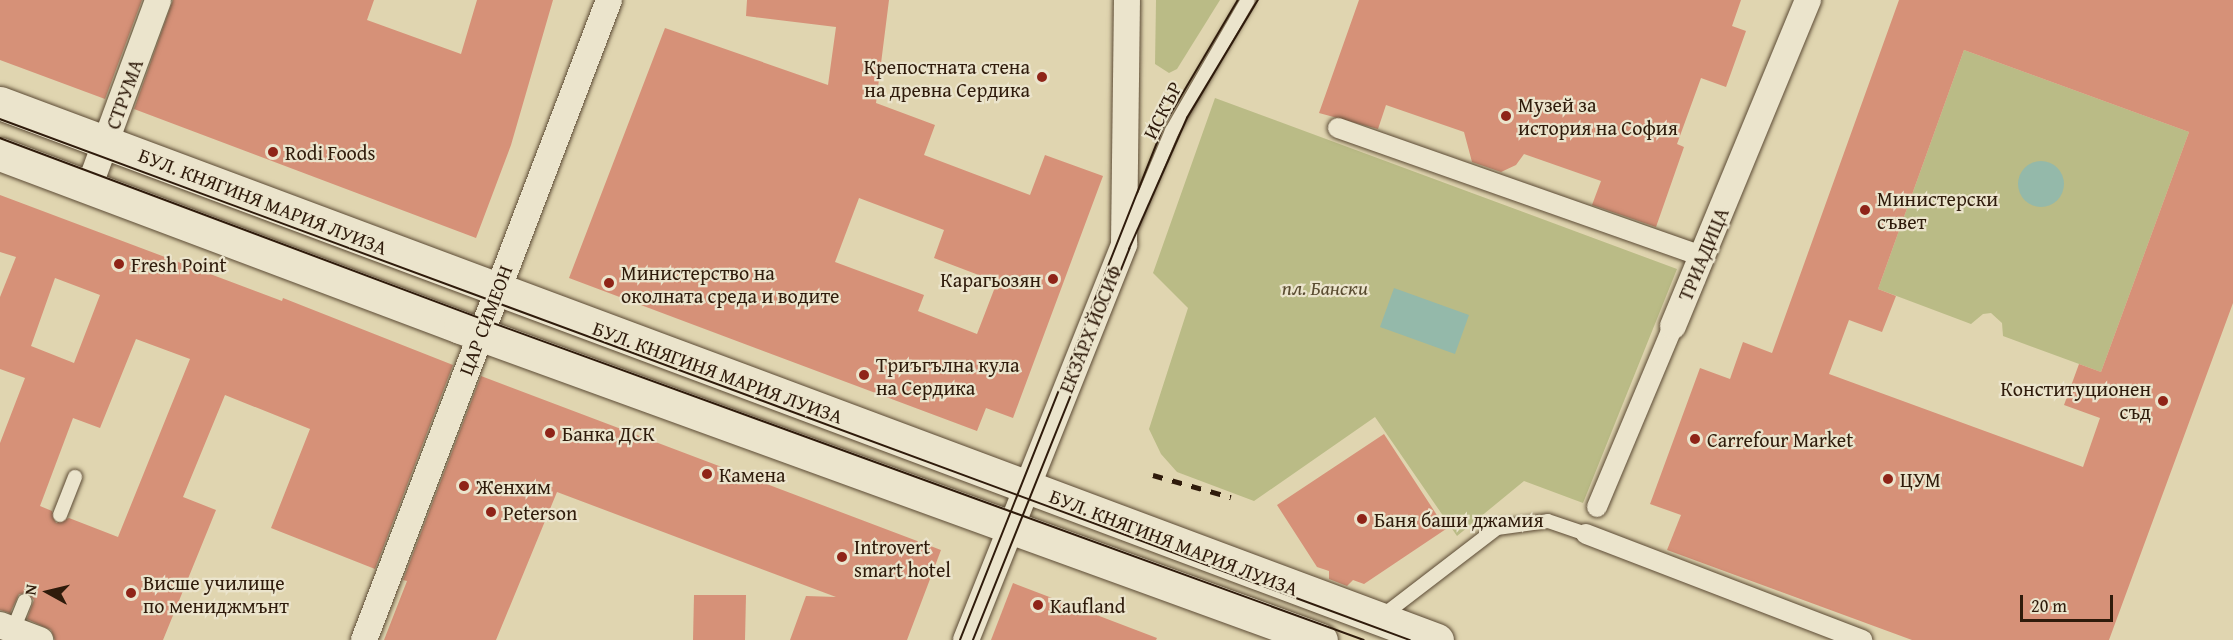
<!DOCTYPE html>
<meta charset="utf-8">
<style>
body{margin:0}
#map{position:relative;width:2233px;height:640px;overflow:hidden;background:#e0d5b0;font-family:"Gentium Book Plus",serif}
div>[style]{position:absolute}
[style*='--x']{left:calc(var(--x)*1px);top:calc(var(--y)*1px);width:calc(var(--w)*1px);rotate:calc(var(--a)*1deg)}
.green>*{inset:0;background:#babb86}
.water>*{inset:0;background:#94b9aa}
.round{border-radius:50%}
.building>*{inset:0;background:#d69178}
.roads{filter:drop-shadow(0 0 2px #5b4a34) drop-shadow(0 0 2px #5b4a34)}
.service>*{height:14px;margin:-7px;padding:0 7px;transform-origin:7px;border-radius:7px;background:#ebe4cc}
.pedestrian>*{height:20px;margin:-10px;padding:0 10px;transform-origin:10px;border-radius:10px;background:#ebe4cc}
.minor>*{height:26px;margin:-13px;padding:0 13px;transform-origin:13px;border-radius:13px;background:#ebe4cc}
.secondary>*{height:33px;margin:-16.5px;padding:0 16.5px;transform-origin:16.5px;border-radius:16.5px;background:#ebe4cc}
.tram>*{height:1.5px;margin:-0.75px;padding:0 0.75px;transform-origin:0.75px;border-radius:0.75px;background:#2f1b0b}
.rail>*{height:4.5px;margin-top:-2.25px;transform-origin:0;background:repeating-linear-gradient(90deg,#2f1b0b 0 10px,transparent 0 20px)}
.dots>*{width:16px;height:16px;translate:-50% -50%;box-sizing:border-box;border:3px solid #ebe4cc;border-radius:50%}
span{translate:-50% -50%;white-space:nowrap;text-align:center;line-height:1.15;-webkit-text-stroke:4.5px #ebe4cc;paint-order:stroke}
.poi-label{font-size:20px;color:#2f1b0b}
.right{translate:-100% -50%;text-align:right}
.left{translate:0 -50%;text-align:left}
.street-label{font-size:20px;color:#2f1b0b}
.park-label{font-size:20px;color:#594b30;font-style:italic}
.north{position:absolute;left:18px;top:562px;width:60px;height:60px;-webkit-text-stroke:4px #ebe4cc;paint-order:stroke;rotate:278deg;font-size:16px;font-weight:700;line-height:24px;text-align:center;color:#2f1b0b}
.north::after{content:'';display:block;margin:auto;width:21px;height:27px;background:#2f1b0b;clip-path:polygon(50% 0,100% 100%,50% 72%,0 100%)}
.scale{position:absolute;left:2020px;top:595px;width:93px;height:27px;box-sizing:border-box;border:3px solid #2f1b0b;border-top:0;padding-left:8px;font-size:18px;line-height:21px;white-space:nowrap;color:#2f1b0b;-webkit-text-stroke:4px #ebe4cc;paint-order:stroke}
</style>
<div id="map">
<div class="green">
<i style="clip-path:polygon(1156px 0,1220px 0,1177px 69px,1169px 73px,1155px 64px)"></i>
<i style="clip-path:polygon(1964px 50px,2189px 132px,2101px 372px,2003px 336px,2002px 323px,1991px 313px,1983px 314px,1971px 324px,1878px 289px)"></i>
<i style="clip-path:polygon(1215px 98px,1677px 269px,1583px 503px,1524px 481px,1457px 536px,1375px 417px,1254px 501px,1177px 472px,1161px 454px,1149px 429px,1188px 308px,1153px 273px)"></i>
</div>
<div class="water">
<i class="round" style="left:2018px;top:161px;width:46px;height:46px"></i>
<i style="clip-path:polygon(1394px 288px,1469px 315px,1455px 354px,1380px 327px)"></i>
</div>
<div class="building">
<i style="clip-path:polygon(0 0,142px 0,105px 99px,0 60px)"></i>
<i style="clip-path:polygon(173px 0,374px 0,367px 20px,461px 54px,477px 0,553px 0,511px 145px,476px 238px,134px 109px)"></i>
<i style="clip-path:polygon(evenodd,747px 0,889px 0,876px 103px,935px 125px,924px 155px,1030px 195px,1045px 155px,1103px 176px,1013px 418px,986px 408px,977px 431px,569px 278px,665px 28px,828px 85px,836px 27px,746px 16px,747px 0,859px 198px,944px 230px,934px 258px,997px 282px,977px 334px,918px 311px,924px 295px,835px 262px,859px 198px)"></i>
<i style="clip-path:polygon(1359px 0,1741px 0,1732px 26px,1746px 31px,1726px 87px,1701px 78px,1677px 144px,1684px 147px,1656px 227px,1592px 205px,1601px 181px,1524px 154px,1516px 165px,1501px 172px,1472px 162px,1464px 132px,1386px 105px,1378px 129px,1319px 113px)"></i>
<i style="clip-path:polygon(evenodd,1899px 0,2233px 0,2233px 303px,2109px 640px,1912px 640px,1667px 550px,1681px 515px,1650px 504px,1700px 368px,1730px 379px,1743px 342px,1772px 353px,1899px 0,1964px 50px,2189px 132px,2101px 372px,2079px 364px,2064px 405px,2100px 418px,2083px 467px,1829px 374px,1849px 320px,1882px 332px,1896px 296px,1878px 289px,1964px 50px)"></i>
<i style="clip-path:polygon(evenodd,0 195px,282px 301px,283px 298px,453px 365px,375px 569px,271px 528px,310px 429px,225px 395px,183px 497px,216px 510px,163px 640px,55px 640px,51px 630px,27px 619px,34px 600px,28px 593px,19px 594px,10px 613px,0 610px,0 443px,25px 378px,0 369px,0 297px,16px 257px,0 252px,0 195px,55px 278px,100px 295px,74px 363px,31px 346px,55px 278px,0 195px,136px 339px,190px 359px,118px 537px,69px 518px,56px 523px,52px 511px,40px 506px,73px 418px,100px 428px,136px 339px)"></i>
<i style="clip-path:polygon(481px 376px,941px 550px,907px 640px,790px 640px,806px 596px,836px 597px,557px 492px,496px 640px,384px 640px,407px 581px,403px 580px)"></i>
<i style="clip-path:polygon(1384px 434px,1446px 529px,1364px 584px,1353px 580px,1347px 586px,1329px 579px,1329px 571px,1317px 567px,1277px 505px)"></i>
<i style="clip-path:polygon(1013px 583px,1157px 638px,1156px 640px,991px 640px)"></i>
<i style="clip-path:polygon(694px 595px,746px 595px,745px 640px,693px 640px)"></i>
</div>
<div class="roads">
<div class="service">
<i style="--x:1131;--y:228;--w:105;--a:-67.1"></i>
<i style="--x:1172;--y:131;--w:151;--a:-59.9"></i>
<i style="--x:60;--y:515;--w:41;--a:-68.5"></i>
<i style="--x:1381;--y:617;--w:146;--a:-37.5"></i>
<i style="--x:1497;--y:528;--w:51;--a:-7.8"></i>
<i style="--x:1548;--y:521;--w:40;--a:18.9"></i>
<i style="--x:13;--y:630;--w:31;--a:-68"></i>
</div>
<div class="pedestrian">
<i style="--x:1338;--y:128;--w:386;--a:19.4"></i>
<i style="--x:1597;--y:507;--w:196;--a:-67.2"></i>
<i style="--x:1586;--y:534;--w:296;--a:21"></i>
</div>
<div class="minor">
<i style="--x:89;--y:187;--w:199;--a:-69.7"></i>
<i style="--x:1673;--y:326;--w:353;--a:-67.5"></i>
<i style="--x:0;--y:625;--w:43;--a:20.6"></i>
<i style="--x:364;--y:640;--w:685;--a:-69.05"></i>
<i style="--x:966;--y:640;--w:426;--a:-68.2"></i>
<i style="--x:1124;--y:244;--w:244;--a:-89.3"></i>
</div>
<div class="secondary">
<i style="--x:0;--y:103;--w:1534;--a:20.49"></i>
<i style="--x:0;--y:154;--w:491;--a:20.6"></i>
<i style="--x:460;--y:327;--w:916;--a:19.98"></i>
</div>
</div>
<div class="tram">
<i style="--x:0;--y:119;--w:1503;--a:20.28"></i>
<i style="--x:0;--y:138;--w:518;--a:20.57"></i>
<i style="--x:485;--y:320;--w:935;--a:20"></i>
<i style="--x:960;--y:640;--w:554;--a:-68.39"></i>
<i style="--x:1164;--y:125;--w:145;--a:-59.4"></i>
<i style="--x:973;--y:640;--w:421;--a:-68.2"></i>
<i style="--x:1129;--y:249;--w:143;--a:-66.1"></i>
<i style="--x:1187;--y:118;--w:138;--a:-59"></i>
</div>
<div class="rail">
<i style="--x:1153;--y:475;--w:81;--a:15.8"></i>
</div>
<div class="dots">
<i style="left:1042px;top:77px;background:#8f2418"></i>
<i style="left:1506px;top:116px;background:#8f2418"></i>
<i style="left:273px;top:152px;background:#8f2418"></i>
<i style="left:1865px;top:210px;background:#8f2418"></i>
<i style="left:119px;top:264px;background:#8f2418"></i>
<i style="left:1053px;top:279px;background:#8f2418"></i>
<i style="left:609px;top:283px;background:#8f2418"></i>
<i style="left:864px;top:375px;background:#8f2418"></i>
<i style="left:2163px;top:401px;background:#8f2418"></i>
<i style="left:550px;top:433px;background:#8f2418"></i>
<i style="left:1695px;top:439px;background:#8f2418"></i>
<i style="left:707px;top:474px;background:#8f2418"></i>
<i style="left:1888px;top:479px;background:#8f2418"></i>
<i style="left:464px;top:486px;background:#8f2418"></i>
<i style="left:491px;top:512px;background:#8f2418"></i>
<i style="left:1362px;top:519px;background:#8f2418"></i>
<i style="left:842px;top:557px;background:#8f2418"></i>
<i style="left:131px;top:593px;background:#8f2418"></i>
<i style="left:1038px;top:605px;background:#8f2418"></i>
</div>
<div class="poi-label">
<span class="right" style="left:1030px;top:78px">Крепостната стена<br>на древна Сердика</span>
<span class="left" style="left:1518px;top:116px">Музей за<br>история на София</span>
<span class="left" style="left:285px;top:152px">Rodi Foods</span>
<span class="left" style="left:1877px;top:210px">Министерски<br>съвет</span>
<span class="left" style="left:131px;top:264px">Fresh Point</span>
<span class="left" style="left:621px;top:284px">Министерство на<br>околната среда и водите</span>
<span class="right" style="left:1041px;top:279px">Карагьозян</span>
<span class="left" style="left:876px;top:376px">Триъгълна кула<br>на Сердика</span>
<span class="right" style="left:2151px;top:400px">Конституционен<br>съд</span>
<span class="left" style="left:562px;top:433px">Банка ДСК</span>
<span class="left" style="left:1707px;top:439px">Carrefour Market</span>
<span class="left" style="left:719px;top:474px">Камена</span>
<span class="left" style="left:1900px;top:479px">ЦУМ</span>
<span class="left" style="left:476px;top:486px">Женхим</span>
<span class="left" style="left:503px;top:512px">Peterson</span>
<span class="left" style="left:1374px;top:519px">Баня баши джамия</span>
<span class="left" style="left:854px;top:558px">Introvert<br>smart hotel</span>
<span class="left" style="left:143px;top:594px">Висше училище<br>по мениджмънт</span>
<span class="left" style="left:1050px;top:605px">Kaufland</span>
</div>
<div class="street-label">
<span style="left:124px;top:94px;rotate:-70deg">СТРУМА</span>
<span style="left:1162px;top:110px;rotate:-63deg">ИСКЪР</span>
<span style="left:263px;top:201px;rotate:21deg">БУЛ. КНЯГИНЯ МАРИЯ ЛУИЗА</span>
<span style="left:1703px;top:254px;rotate:-67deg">ТРИАДИЦА</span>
<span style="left:485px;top:320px;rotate:-69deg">ЦАР СИМЕОН</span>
<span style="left:1090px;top:329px;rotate:-68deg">ЕКЗАРХ ЙОСИФ</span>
<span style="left:718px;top:372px;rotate:20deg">БУЛ. КНЯГИНЯ МАРИЯ ЛУИЗА</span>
<span style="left:1174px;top:542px;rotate:21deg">БУЛ. КНЯГИНЯ МАРИЯ ЛУИЗА</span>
</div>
<div class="park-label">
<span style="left:1325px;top:287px">пл. Бански</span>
</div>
<div class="north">N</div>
<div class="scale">20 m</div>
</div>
